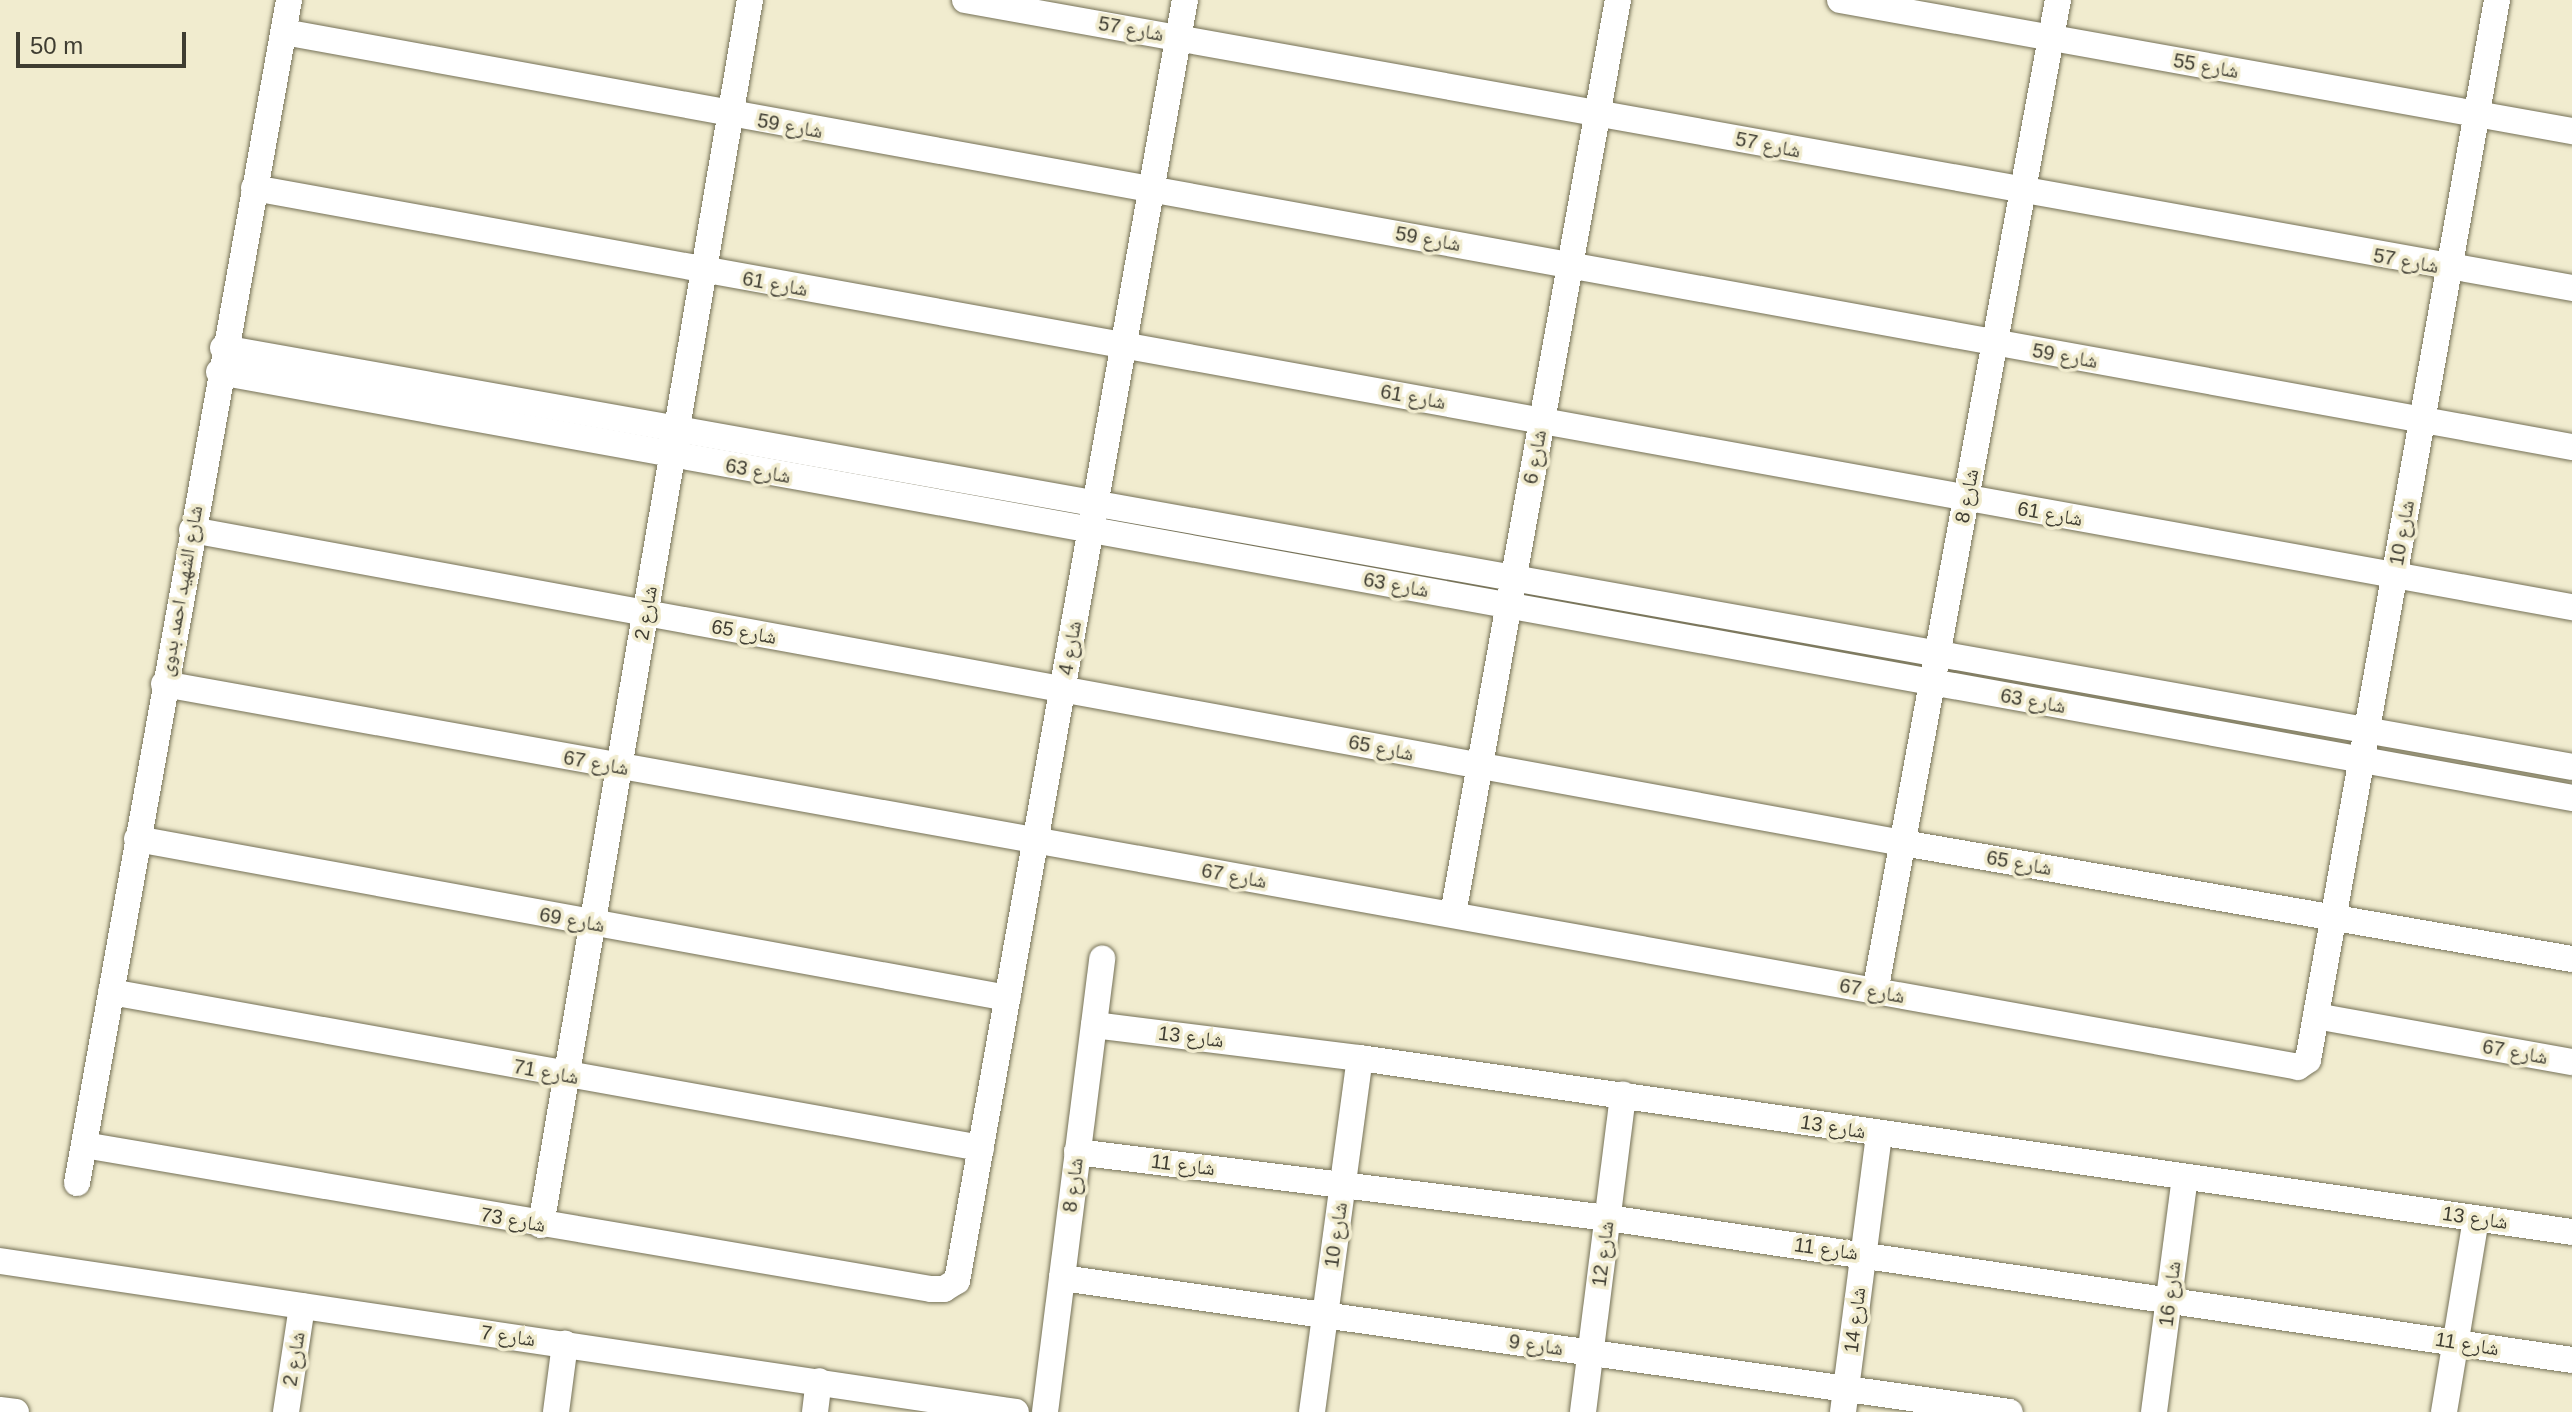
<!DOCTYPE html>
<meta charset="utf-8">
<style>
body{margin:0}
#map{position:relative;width:2572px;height:1412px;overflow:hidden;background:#f1eccf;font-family:Helvetica,"Noto Naskh Arabic",sans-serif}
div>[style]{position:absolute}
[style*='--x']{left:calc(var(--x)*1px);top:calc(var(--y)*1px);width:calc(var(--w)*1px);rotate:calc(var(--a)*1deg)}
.roads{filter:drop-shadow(0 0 2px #757157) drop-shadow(0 0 2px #757157)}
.minor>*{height:26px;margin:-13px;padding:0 13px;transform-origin:13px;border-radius:13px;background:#fff}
span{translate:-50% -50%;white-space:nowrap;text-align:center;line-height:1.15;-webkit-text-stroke:7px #f1eccf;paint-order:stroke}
.street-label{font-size:20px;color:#3f3d32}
.scale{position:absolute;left:16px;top:32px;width:170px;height:36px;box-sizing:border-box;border:4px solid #3f3d32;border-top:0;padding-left:10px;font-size:24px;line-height:28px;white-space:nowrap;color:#3f3d32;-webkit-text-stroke:6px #f1eccf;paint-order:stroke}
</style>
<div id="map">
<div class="roads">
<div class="minor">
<i style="--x:965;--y:0;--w:1633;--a:10.16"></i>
<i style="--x:1840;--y:0;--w:744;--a:10.15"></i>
<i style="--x:284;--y:32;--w:2325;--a:10.28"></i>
<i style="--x:254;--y:188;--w:2356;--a:10.25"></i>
<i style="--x:223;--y:348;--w:2386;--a:10.11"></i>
<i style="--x:219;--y:372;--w:2391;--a:10.26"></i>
<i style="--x:192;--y:530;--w:1739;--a:10.37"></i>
<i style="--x:1903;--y:843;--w:679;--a:9.84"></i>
<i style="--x:164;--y:684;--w:2168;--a:10.17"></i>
<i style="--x:2298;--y:1067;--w:12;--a:-35"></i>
<i style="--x:2308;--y:1060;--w:1077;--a:-79.89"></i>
<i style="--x:137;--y:839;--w:885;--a:10.35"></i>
<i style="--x:1453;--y:914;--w:929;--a:-79.77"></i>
<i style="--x:111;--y:992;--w:884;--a:10.17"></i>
<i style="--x:1875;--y:992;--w:1009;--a:-79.55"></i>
<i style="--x:2316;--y:1016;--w:260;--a:10.2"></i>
<i style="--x:1094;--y:1025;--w:268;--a:7.1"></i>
<i style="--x:1360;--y:1058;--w:1224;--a:8.17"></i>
<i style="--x:84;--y:1145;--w:859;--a:9.65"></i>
<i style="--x:931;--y:1289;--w:13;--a:0"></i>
<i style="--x:944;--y:1289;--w:15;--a:-32"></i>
<i style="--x:957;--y:1281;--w:1301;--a:-79.91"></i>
<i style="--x:1077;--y:1152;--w:535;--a:7.09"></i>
<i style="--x:1608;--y:1218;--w:974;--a:8.38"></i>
<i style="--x:77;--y:1183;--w:1202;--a:-79.84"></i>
<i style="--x:541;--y:1225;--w:1243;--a:-80.32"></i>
<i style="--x:0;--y:1261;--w:1027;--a:8.45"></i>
<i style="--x:1062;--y:1278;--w:957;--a:8.05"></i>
<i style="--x:0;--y:1410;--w:16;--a:7"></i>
<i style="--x:286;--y:1412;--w:107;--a:-81.4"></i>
<i style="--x:556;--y:1412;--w:69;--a:-82.5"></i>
<i style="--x:815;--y:1412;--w:31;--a:-83"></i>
<i style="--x:1045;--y:1412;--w:457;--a:-82.8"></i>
<i style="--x:1312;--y:1412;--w:357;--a:-82.3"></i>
<i style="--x:1583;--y:1412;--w:320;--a:-82.8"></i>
<i style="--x:1843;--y:1412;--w:280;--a:-82.6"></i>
<i style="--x:2154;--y:1412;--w:237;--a:-82.5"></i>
<i style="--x:2444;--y:1412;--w:196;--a:-80.6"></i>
</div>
</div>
<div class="street-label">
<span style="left:1131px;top:29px;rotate:10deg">شارع 57</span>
<span style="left:2206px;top:66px;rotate:10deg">شارع 55</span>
<span style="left:790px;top:126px;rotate:10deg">شارع 59</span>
<span style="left:1768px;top:145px;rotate:11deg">شارع 57</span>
<span style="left:1428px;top:239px;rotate:10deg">شارع 59</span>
<span style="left:2406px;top:261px;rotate:10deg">شارع 57</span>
<span style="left:775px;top:284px;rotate:10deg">شارع 61</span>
<span style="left:2065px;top:356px;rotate:10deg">شارع 59</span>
<span style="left:1413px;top:397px;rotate:10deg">شارع 61</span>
<span style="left:1535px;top:457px;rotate:-80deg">شارع 6</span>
<span style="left:758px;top:471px;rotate:10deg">شارع 63</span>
<span style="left:1967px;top:496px;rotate:-79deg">شارع 8</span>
<span style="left:2050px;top:514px;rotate:10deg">شارع 61</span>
<span style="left:2402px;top:533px;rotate:-80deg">شارع 10</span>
<span style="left:1396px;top:585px;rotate:10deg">شارع 63</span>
<span style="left:181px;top:591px;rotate:-80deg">شارع الشهيد احمد بدوى</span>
<span style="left:646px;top:613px;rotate:-80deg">شارع 2</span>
<span style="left:744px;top:632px;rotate:10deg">شارع 65</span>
<span style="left:1070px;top:648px;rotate:-80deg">شارع 4</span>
<span style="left:2033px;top:701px;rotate:10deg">شارع 63</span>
<span style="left:1381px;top:748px;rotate:11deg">شارع 65</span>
<span style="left:596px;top:763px;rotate:10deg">شارع 67</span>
<span style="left:2019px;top:863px;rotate:10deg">شارع 65</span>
<span style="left:1234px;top:876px;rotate:10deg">شارع 67</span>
<span style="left:572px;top:920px;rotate:10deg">شارع 69</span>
<span style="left:1872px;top:991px;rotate:10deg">شارع 67</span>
<span style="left:1191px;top:1037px;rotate:7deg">شارع 13</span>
<span style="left:2515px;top:1052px;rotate:10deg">شارع 67</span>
<span style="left:546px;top:1072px;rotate:10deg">شارع 71</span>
<span style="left:1833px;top:1127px;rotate:9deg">شارع 13</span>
<span style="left:1183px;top:1165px;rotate:7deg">شارع 11</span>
<span style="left:1073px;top:1185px;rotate:-83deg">شارع 8</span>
<span style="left:2475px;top:1218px;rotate:8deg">شارع 13</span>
<span style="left:513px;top:1220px;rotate:10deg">شارع 73</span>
<span style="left:1336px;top:1235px;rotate:-82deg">شارع 10</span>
<span style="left:1826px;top:1249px;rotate:8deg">شارع 11</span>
<span style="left:1603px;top:1254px;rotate:-83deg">شارع 12</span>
<span style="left:2170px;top:1294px;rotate:-83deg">شارع 16</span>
<span style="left:1855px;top:1320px;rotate:-83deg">شارع 14</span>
<span style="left:508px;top:1336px;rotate:8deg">شارع 7</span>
<span style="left:2467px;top:1344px;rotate:9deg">شارع 11</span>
<span style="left:1536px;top:1345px;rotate:8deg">شارع 9</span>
<span style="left:294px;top:1359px;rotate:-81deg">شارع 2</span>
</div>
<div class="scale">50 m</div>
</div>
